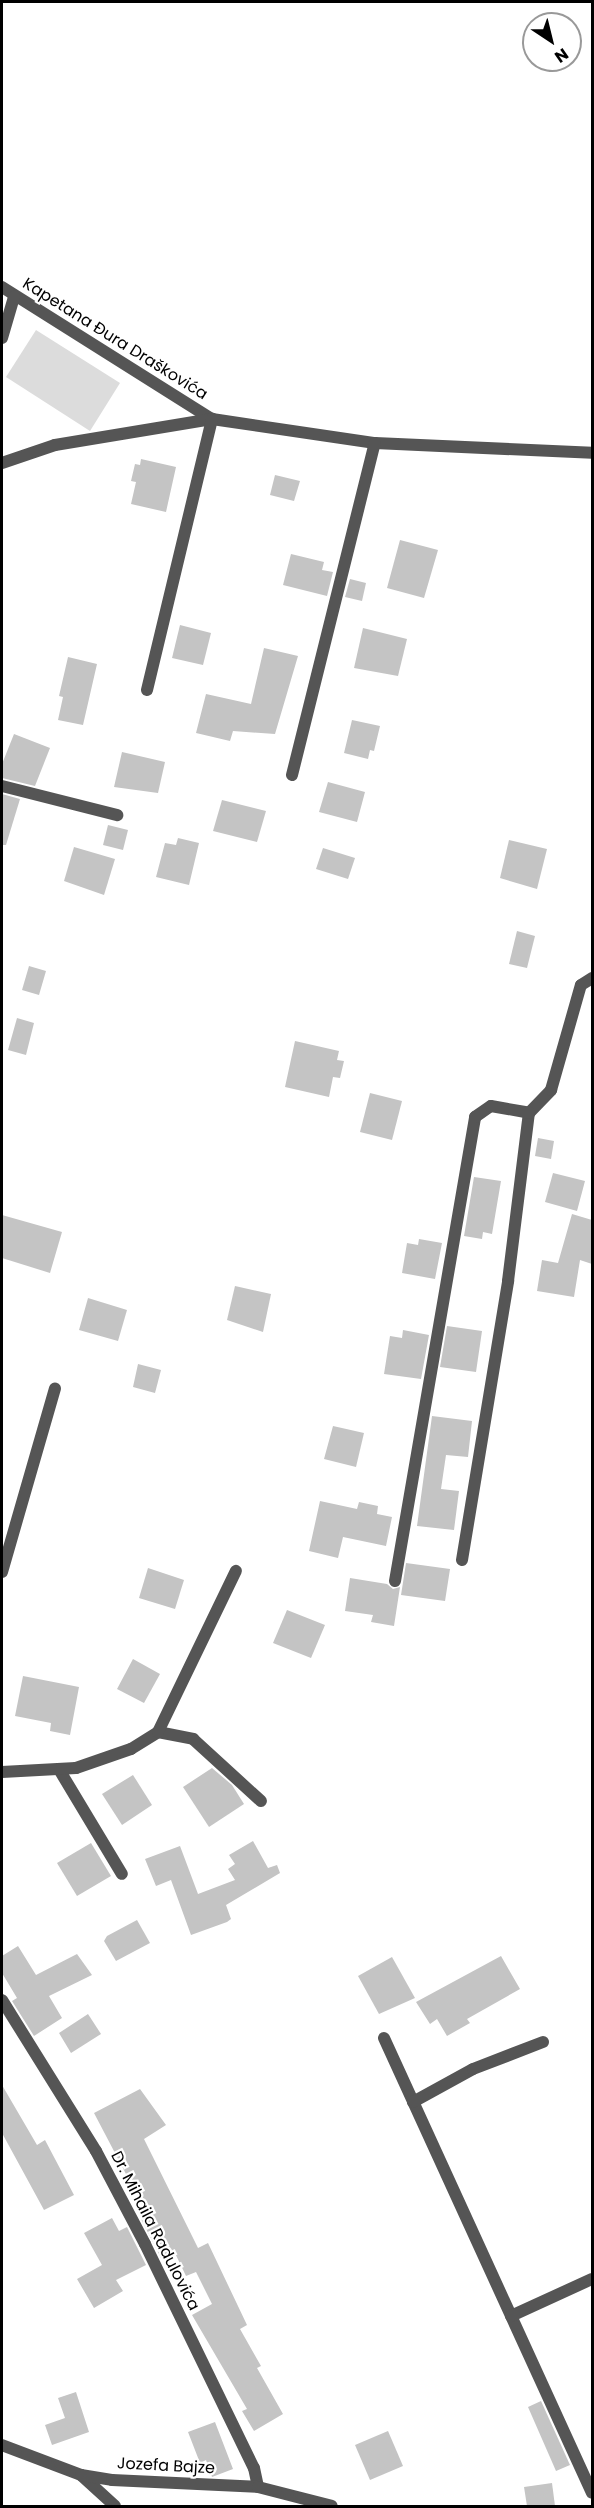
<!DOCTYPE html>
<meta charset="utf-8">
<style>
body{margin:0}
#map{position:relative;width:594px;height:2508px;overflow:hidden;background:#fff;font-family:Poppins,sans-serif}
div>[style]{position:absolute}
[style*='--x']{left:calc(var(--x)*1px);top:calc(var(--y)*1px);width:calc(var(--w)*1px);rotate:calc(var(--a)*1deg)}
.green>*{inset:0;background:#dcdcdc}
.building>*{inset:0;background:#c4c4c4}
.service>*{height:12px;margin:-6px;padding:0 6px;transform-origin:6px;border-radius:6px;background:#555}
.minor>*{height:12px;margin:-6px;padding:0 6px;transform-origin:6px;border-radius:6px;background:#555}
span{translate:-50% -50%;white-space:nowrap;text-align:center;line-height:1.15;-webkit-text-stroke:4.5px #fff;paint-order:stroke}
.street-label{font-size:16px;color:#000}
.frame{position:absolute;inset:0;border:3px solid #000;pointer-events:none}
.north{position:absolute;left:522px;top:12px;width:60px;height:60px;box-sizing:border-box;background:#fff;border:2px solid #999;border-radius:50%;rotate:145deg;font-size:16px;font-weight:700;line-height:24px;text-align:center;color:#000}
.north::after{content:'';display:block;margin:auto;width:21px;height:27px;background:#000;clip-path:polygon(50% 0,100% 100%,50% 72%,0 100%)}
</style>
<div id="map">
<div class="green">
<i style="clip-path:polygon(36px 330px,120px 383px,90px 431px,6px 377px)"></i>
</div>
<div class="building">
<i style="clip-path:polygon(141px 459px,176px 467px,166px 512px,131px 504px,136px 482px,131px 481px,135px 464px,140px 465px)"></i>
<i style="clip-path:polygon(275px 475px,300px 481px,294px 501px,270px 495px)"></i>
<i style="clip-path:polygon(400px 540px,438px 550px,424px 598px,387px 588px)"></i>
<i style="clip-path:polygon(291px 554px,324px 562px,322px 570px,333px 572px,327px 596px,283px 585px)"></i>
<i style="clip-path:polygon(350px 579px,366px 583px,362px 601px,345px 597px)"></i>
<i style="clip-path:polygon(180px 625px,211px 633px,203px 665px,172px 658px)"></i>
<i style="clip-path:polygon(363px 628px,407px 639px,398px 676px,354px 668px)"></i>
<i style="clip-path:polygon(264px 648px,298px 656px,275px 734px,233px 731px,230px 741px,196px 733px,206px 694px,251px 704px)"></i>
<i style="clip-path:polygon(68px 657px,97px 664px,83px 725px,58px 720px,63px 697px,59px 696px)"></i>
<i style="clip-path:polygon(352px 720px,380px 726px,374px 751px,370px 750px,368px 759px,344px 753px)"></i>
<i style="clip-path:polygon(14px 734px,50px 748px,35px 786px,2px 778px,2px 764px)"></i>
<i style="clip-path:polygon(122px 752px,165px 762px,158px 793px,114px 787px)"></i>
<i style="clip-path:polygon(328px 782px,365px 792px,357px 822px,319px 812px)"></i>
<i style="clip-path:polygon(2px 794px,20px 799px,6px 845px,2px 845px)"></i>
<i style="clip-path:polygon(222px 800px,266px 811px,257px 842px,213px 831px)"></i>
<i style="clip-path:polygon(108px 825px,128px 830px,123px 850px,103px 845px)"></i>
<i style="clip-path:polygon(178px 838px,199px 843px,189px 885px,156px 877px,165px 843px,176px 845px)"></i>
<i style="clip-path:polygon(509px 840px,547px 849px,537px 889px,500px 878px)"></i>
<i style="clip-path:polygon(74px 847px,115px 859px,104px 895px,64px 881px)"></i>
<i style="clip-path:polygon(323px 848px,355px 858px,348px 879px,316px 869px)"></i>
<i style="clip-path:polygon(517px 931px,535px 936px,527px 968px,509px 964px)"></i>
<i style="clip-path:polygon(29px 966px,46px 971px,39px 995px,22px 990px)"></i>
<i style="clip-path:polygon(17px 1018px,34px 1023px,26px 1055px,8px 1050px)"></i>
<i style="clip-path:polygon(295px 1041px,339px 1051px,337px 1060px,344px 1061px,340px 1078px,333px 1077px,329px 1097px,285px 1087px)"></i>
<i style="clip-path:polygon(370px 1093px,402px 1101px,392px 1140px,360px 1132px)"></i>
<i style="clip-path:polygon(538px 1138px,554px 1141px,551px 1159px,535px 1156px)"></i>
<i style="clip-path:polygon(553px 1173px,585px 1181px,577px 1211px,545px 1202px)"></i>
<i style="clip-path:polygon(474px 1177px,501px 1181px,492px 1234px,483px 1232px,482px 1239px,464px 1236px)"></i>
<i style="clip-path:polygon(572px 1214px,592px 1220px,592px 1264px,580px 1260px,574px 1297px,537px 1291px,542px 1260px,558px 1263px)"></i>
<i style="clip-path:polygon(2px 1215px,62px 1232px,50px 1273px,2px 1258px)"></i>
<i style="clip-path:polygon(419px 1239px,442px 1243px,435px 1279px,402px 1273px,407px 1243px,418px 1245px)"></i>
<i style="clip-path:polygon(235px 1286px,271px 1294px,263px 1332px,227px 1320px)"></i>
<i style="clip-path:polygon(88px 1298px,127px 1310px,118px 1341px,79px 1330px)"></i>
<i style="clip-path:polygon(447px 1326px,482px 1331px,476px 1372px,440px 1367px)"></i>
<i style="clip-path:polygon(403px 1330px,429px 1335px,421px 1379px,384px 1374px,390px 1336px,402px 1338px)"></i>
<i style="clip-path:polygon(138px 1364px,161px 1370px,155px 1393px,133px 1387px)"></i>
<i style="clip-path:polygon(432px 1416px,472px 1421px,468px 1457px,446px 1455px,441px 1489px,459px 1491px,454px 1530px,417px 1526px)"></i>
<i style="clip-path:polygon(333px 1426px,364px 1433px,356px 1467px,324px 1459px)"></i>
<i style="clip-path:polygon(320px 1501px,357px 1509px,359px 1502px,378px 1506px,377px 1514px,392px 1517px,386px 1546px,343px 1537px,338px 1558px,309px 1551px)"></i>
<i style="clip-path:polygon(406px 1563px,450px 1569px,445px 1601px,401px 1595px)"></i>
<i style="clip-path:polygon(148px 1568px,184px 1580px,175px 1609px,139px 1598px)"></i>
<i style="clip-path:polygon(350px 1578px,387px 1584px,393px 1589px,400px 1587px,394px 1626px,371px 1622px,373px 1615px,345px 1611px)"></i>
<i style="clip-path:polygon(287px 1610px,325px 1625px,311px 1658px,273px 1643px)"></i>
<i style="clip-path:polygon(133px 1659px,160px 1674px,144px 1703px,117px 1689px)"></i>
<i style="clip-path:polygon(23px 1676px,79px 1687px,70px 1735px,50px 1731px,51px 1723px,15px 1716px)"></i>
<i style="clip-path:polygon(212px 1768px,232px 1785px,244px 1804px,209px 1827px,183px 1787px)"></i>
<i style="clip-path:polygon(133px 1775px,152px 1805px,122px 1825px,102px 1794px)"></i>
<i style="clip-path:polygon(253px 1841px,268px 1868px,277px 1865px,280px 1873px,226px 1905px,231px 1919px,227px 1922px,191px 1935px,171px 1880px,156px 1886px,145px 1859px,180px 1846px,198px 1894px,235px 1880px,228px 1869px,235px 1864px,229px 1855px)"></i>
<i style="clip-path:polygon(91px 1843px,111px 1876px,77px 1896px,57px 1863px)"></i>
<i style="clip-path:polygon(137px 1920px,150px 1943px,116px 1961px,104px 1941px,107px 1936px)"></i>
<i style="clip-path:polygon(18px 1946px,36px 1975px,77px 1954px,92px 1975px,49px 1996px,62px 2018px,34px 2036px,12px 2001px,17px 1998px,2px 1973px,2px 1956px)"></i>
<i style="clip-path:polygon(501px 1956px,520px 1989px,467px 2019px,470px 2023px,447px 2036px,437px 2019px,430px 2024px,416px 2002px)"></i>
<i style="clip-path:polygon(392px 1957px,415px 1998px,379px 2014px,358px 1976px)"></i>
<i style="clip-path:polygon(88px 2014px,101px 2034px,71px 2053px,59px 2033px)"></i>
<i style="clip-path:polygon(2px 2085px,37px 2145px,45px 2140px,74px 2195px,44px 2210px,2px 2133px)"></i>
<i style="clip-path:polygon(140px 2089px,166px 2125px,144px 2139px,198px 2248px,208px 2243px,247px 2325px,240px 2329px,261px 2366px,257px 2368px,283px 2414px,254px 2431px,242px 2411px,247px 2409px,192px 2315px,212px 2304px,196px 2272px,186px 2276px,174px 2251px,161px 2258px,141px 2219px,148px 2216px,94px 2113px)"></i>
<i style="clip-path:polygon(112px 2218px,119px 2231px,127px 2227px,146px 2265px,116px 2280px,123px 2291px,94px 2308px,77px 2279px,102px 2265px,84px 2233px)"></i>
<i style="clip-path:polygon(76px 2392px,89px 2432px,52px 2445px,45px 2425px,65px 2418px,58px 2398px)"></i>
<i style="clip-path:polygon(541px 2401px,570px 2465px,556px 2471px,528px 2407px)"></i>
<i style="clip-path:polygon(215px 2422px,233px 2469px,212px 2477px,206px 2460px,200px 2463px,188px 2432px)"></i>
<i style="clip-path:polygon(388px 2431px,403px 2466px,370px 2480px,355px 2445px)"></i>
<i style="clip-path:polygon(552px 2483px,555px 2506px,527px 2506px,524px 2487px)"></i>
</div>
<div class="service">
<i style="--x:2;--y:1572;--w:191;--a:-73.9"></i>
<i style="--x:158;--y:1732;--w:36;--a:11"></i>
<i style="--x:193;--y:1739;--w:92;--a:42.4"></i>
<i style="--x:81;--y:2475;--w:46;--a:42.4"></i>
</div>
<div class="minor">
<i style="--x:2;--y:287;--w:248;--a:32.2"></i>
<i style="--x:2;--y:338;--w:43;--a:-73.7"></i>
<i style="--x:2;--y:463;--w:56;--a:-18.8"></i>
<i style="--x:55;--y:445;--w:159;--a:-9.4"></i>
<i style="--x:212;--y:419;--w:165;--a:8.4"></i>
<i style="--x:375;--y:443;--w:217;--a:2.6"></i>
<i style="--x:147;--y:690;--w:279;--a:-76.5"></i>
<i style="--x:292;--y:775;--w:342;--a:-76"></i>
<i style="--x:2;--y:786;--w:119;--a:14.2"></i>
<i style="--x:462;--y:1560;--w:283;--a:-80.6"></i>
<i style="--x:508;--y:1281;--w:169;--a:-82.9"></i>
<i style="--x:529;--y:1113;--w:32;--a:-46"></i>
<i style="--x:551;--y:1090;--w:109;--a:-74.1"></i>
<i style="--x:581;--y:985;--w:13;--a:-32"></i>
<i style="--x:395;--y:1581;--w:471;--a:-80.2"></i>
<i style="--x:475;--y:1117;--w:19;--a:-35"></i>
<i style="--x:491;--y:1106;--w:39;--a:10"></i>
<i style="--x:60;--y:1771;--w:120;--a:59"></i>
<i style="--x:2;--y:1772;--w:74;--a:-3.1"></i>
<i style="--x:76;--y:1768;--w:58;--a:-19.1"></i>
<i style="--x:131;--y:1749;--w:32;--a:-32"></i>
<i style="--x:158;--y:1732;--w:179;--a:-64.2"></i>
<i style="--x:2;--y:2000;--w:178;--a:58.1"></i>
<i style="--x:96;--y:2151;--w:105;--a:62.2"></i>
<i style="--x:145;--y:2244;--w:249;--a:64.1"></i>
<i style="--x:254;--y:2468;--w:19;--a:78"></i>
<i style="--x:384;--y:2038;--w:500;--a:65.43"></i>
<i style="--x:413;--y:2102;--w:68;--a:-28.8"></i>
<i style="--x:473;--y:2069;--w:75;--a:-21.1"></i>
<i style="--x:511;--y:2316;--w:89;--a:-24.6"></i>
<i style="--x:2;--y:2445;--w:85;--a:20.8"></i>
<i style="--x:81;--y:2475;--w:31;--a:9"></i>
<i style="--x:112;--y:2480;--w:146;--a:2.7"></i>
<i style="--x:258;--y:2487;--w:76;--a:14.4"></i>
</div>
<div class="street-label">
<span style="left:115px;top:339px;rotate:32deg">Kapetana Đura Draškovića</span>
<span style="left:155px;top:2231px;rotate:63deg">Dr. Mihaila Radulovića</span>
<span style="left:166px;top:2466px;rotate:3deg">Jozefa Bajze</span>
</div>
<div class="frame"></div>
<div class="north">N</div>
</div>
